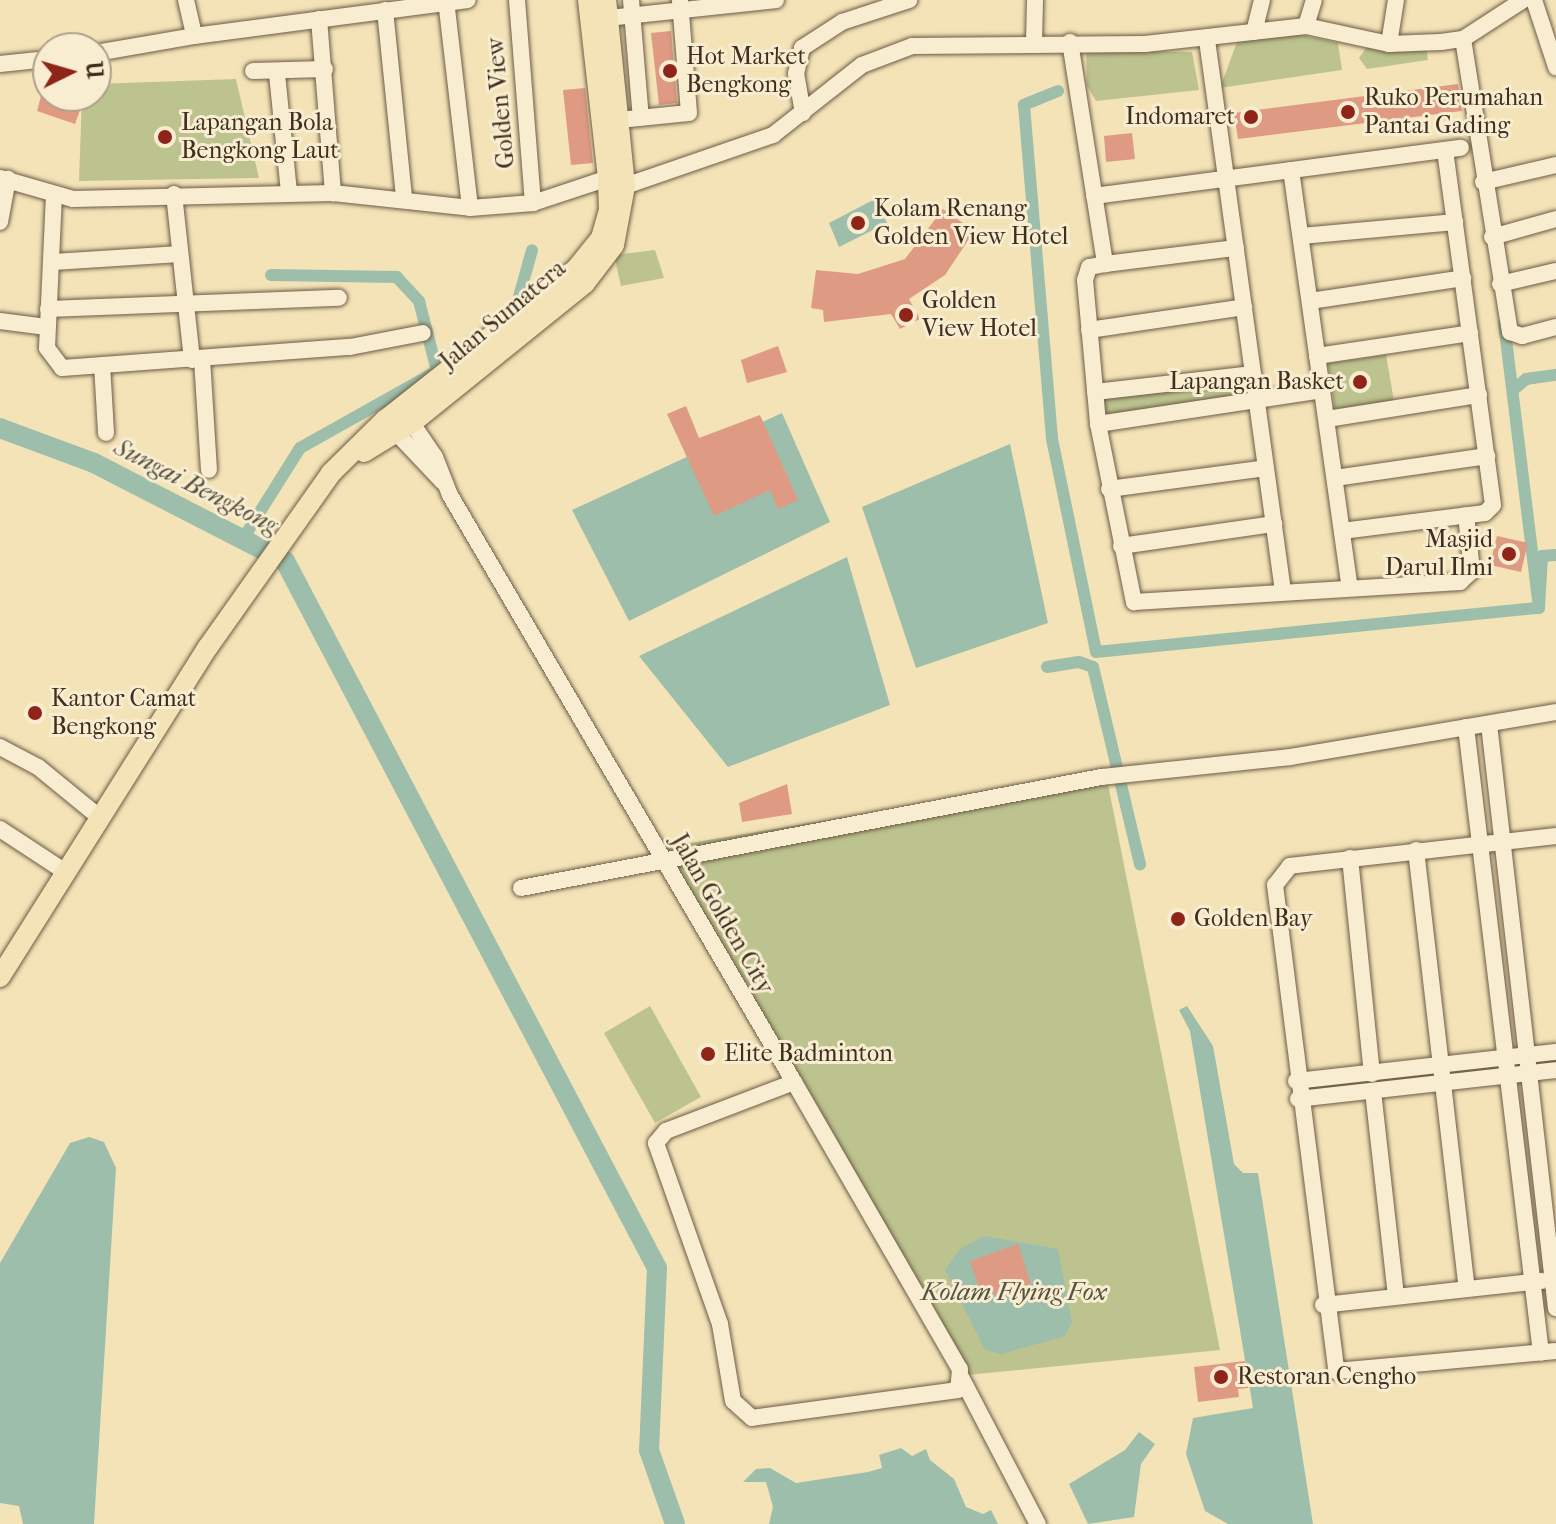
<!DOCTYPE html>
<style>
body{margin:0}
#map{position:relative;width:1556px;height:1524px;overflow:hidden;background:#f5e3b8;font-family:"IM FELL French Canon",serif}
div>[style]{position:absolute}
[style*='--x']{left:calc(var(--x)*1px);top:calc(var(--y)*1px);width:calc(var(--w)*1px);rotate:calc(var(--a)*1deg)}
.green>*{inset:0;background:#bcc38e}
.water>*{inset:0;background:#9dbeab}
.canal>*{height:12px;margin:-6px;padding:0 6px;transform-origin:6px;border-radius:6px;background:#9dbeab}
.river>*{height:20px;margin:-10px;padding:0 10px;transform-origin:10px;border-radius:10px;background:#9dbeab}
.building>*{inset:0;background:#de9a83}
.roads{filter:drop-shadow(0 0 2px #6c5c45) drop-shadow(0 0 2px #6c5c45)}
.minor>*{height:16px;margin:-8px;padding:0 8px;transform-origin:8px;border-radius:8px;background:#f8edd1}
.major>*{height:20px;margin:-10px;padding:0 10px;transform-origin:10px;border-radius:10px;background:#f5e3b8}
.dots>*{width:22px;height:22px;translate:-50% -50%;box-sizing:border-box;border:4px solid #f8edd1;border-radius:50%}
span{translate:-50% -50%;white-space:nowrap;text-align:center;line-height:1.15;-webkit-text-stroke:6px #f8edd1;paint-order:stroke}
.poi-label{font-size:24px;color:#3f2f1f}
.left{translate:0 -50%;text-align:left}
.right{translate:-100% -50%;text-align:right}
.street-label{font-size:24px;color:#3f2f1f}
.water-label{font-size:26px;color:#565342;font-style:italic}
.north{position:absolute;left:32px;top:32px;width:80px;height:80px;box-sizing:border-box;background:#f8edd1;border:2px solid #aea18a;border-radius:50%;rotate:85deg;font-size:22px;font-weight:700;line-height:32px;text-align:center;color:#3f2f1f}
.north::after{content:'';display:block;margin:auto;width:28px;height:36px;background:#8f2418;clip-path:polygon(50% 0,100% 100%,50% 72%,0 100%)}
</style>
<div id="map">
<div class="green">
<i style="clip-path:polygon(1287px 32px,1338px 43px,1342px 70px,1220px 88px,1237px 42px)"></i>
<i style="clip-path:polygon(1426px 46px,1428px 60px,1367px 69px,1359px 58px,1366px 48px)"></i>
<i style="clip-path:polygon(1086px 50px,1192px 52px,1199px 90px,1096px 101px,1087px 86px)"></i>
<i style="clip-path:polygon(236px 79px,259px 178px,79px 181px,82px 96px,96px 96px,96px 84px)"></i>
<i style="clip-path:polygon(655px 250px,664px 278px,621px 286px,614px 255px)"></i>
<i style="clip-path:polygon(1386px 355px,1394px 401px,1335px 411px,1328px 363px)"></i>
<i style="clip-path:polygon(1238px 379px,1241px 397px,1096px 418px,1094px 399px)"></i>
<i style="clip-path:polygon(1106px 774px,1220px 1350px,967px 1375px,660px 848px)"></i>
<i style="clip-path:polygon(650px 1006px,701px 1097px,655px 1123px,604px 1033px)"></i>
</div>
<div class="water">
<i style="clip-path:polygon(875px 199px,887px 223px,839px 247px,829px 223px)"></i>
<i style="clip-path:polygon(782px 413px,830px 522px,629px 621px,572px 510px)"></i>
<i style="clip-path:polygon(1010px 444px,1048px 623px,916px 668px,862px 507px)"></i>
<i style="clip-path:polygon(847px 557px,890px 705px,728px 767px,639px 656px)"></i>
<i style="clip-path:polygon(1187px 1006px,1213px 1046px,1234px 1164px,1243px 1173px,1258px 1173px,1313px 1524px,1228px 1524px,1205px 1511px,1186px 1454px,1193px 1418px,1253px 1408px,1190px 1031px,1179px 1010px)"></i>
<i style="clip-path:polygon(89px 1137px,104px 1142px,116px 1168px,94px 1524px,23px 1524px,19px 1506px,0 1503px,0 1263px,70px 1143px)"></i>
<i style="clip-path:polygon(984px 1236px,1058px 1249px,1072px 1322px,1065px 1336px,1001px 1354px,985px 1350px,945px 1270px,960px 1249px)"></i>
<i style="clip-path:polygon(1139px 1432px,1155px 1444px,1141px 1464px,1134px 1517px,1088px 1524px,1069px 1484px,1125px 1450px)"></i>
<i style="clip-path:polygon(901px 1448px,912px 1456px,926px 1449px,930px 1460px,954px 1479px,966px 1507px,983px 1514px,991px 1510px,998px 1524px,769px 1524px,773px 1507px,766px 1482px,743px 1482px,756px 1469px,770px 1468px,796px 1483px,868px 1472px,882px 1468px,879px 1455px)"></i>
</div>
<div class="canal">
<i style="--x:1058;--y:91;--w:37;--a:158"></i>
<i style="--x:1024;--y:105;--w:335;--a:85.2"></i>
<i style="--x:1052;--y:439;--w:217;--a:78.3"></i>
<i style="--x:1096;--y:652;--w:445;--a:-5.7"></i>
<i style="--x:515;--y:311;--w:63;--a:-74.4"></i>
<i style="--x:1504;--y:323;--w:287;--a:83"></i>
<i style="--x:1539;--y:608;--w:52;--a:-86.7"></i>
<i style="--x:1542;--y:556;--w:14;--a:-4"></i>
<i style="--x:1513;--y:390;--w:17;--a:-40"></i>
<i style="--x:1526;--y:379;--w:30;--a:-8"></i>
<i style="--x:241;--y:542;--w:111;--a:-57.9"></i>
<i style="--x:300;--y:448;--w:157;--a:-29.3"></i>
<i style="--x:437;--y:371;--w:72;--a:-104.4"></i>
<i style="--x:419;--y:301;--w:33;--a:-133"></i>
<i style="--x:397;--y:277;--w:126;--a:-179.1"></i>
<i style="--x:1047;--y:667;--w:32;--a:-9"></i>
<i style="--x:1079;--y:662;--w:15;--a:20"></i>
<i style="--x:1093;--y:667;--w:203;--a:76.6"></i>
</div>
<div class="river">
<i style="--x:0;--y:428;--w:100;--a:20.4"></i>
<i style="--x:94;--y:463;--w:215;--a:27.2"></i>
<i style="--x:285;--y:561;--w:799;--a:62.25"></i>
<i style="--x:657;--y:1268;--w:182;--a:92.5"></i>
<i style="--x:649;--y:1450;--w:78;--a:70.6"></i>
</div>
<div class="building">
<i style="clip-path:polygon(671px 31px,677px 103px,659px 105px,651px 33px)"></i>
<i style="clip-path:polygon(1458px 84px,1462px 111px,1238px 139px,1234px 113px)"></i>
<i style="clip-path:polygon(585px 88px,593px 163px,571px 165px,563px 90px)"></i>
<i style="clip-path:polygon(41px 96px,85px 96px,75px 124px,37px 111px)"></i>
<i style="clip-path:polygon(1132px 133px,1135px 159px,1106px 162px,1104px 136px)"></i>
<i style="clip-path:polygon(943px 209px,970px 228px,971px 236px,945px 275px,909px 299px,920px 319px,900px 329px,891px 314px,824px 322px,823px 310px,811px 308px,816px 270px,858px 274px,905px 259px)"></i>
<i style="clip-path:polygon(778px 346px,787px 372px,747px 383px,741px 360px)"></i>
<i style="clip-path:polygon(686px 406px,699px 438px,760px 415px,798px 500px,778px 509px,770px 490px,714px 516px,667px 414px)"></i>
<i style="clip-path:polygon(1497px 536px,1528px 543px,1521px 572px,1490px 565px)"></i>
<i style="clip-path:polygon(787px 784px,792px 814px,742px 822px,739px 803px)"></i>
<i style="clip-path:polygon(1018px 1244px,1031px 1284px,982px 1298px,970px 1261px)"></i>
<i style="clip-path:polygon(1245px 1361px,1248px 1388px,1238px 1389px,1239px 1397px,1198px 1402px,1194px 1367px)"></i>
</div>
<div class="roads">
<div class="minor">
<i style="--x:186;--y:0;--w:37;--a:77"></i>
<i style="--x:194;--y:36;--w:276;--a:-7.5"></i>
<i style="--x:446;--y:0;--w:209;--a:83.4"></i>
<i style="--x:517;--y:0;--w:204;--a:85.5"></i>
<i style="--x:631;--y:0;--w:118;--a:85.2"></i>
<i style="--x:1534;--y:0;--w:71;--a:71.8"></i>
<i style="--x:385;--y:10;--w:188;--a:84.2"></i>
<i style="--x:608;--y:18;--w:169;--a:-6.1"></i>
<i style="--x:319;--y:19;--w:175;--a:85.4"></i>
<i style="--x:1306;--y:26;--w:27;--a:-73"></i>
<i style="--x:1254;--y:32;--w:33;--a:-76"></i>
<i style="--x:1463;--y:39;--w:297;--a:80.9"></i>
<i style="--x:1510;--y:332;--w:13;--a:18"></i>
<i style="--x:1522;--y:336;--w:35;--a:-15"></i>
<i style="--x:1207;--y:40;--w:556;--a:82.15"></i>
<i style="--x:1034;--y:42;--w:42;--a:-88.6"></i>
<i style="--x:1070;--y:42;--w:225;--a:81"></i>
<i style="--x:1105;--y:264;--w:132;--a:-7"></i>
<i style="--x:1389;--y:44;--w:45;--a:-81"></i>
<i style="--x:96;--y:53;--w:99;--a:-9.8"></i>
<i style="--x:0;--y:64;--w:48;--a:-5.9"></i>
<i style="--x:253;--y:71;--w:72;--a:-1.6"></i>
<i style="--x:277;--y:74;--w:119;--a:84.2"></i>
<i style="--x:803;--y:113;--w:40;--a:-100"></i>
<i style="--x:796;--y:74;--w:27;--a:-77"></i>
<i style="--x:802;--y:48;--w:48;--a:-33"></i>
<i style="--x:842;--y:22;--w:71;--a:-18.2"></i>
<i style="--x:619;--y:120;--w:70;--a:-5.7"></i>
<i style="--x:689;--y:113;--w:113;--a:-94.6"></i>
<i style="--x:1291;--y:170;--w:422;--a:82"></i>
<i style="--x:0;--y:178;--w:76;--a:16"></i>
<i style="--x:73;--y:199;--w:260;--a:-1.3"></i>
<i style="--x:333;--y:193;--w:138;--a:6.2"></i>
<i style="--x:470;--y:208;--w:63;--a:-4.5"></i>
<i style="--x:533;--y:203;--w:79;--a:-18.4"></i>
<i style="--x:1483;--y:182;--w:75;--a:-13.1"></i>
<i style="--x:625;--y:186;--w:157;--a:-19"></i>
<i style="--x:773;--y:135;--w:113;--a:-38.2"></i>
<i style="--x:862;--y:65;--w:53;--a:-20.8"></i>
<i style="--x:912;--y:46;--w:233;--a:-0.5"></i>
<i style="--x:1145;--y:44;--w:162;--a:-6.4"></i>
<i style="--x:1306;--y:26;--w:85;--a:12.2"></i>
<i style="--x:1389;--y:44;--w:52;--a:-2.2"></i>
<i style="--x:1441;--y:42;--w:22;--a:-8"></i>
<i style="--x:1463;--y:39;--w:72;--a:-33"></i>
<i style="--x:54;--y:194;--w:154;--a:92.6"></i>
<i style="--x:47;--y:348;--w:25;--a:53"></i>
<i style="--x:62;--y:368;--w:289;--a:-4.2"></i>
<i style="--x:350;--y:347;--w:74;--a:-10.9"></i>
<i style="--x:174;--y:194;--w:167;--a:83.8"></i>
<i style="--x:1094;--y:196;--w:370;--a:-7.5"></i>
<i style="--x:0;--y:222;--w:44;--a:-79.5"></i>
<i style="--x:1301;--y:236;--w:155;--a:-5.2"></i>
<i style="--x:1492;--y:237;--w:66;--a:-15.7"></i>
<i style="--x:53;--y:262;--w:127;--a:-3.6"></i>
<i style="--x:1105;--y:264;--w:16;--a:169"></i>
<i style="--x:1089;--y:267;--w:14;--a:107"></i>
<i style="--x:1085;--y:280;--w:145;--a:84.8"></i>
<i style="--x:1098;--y:424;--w:182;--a:78.6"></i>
<i style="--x:1134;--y:602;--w:327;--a:-3.5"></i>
<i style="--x:1460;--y:582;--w:16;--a:-43"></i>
<i style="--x:1472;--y:571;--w:56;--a:-96.1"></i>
<i style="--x:1500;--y:284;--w:57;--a:-13.1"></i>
<i style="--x:1310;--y:301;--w:155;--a:-8.5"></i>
<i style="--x:48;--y:309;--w:291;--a:-2.2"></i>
<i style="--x:0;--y:321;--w:47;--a:7.3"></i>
<i style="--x:1089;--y:330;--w:157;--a:-8.4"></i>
<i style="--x:1317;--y:356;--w:155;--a:-8.5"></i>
<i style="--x:202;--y:359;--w:111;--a:86.4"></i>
<i style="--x:102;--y:365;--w:68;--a:86.6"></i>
<i style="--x:1095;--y:392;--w:159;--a:-6.5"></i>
<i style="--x:405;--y:413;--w:53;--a:55.7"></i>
<i style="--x:435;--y:457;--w:41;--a:68.5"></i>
<i style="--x:450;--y:495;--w:680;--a:59.63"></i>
<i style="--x:794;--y:1082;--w:332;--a:60"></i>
<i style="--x:960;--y:1369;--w:21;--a:95"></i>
<i style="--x:958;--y:1390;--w:208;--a:172.3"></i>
<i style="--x:752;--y:1418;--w:25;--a:-138"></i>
<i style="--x:733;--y:1401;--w:78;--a:-99.6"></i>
<i style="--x:720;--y:1324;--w:192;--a:-109.5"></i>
<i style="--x:656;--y:1143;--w:16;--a:-50"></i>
<i style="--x:666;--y:1131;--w:137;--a:-20.9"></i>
<i style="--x:1327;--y:419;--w:154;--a:-9"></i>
<i style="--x:1098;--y:424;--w:227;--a:-8.6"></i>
<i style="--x:390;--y:426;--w:77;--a:46.6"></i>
<i style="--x:1335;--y:478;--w:154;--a:-8.2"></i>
<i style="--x:1109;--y:489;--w:158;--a:-7.6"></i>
<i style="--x:1342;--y:531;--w:144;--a:-7.2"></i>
<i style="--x:1485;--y:513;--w:11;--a:-45"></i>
<i style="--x:1493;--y:505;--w:358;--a:-97.7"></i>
<i style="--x:1121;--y:546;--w:155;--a:-8.2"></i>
<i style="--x:1489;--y:724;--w:588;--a:83.46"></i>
<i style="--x:1466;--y:727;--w:630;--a:83.17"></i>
<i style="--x:0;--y:747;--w:43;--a:27.8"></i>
<i style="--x:38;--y:767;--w:79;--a:39.3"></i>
<i style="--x:0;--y:829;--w:77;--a:33.3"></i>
<i style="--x:1556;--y:836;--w:268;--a:173.6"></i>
<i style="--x:1290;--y:866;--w:24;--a:128"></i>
<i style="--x:1275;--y:885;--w:490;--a:82.8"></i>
<i style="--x:1336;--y:1371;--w:221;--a:-5.2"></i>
<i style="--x:1416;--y:850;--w:441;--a:83.4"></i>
<i style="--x:1350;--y:858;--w:217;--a:84.2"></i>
<i style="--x:521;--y:888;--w:591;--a:-10.83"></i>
<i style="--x:1101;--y:777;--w:190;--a:-6"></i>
<i style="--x:1290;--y:757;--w:270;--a:-9.6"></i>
<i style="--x:1296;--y:1081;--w:262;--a:-6.4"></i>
<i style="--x:1373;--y:1091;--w:206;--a:83.6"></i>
<i style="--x:1298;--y:1099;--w:260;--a:-6.4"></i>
<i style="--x:1323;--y:1305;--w:220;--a:-6.3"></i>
<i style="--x:961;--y:1377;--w:166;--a:62.4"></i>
</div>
<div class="major">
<i style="--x:364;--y:452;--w:57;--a:-31.5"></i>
<i style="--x:413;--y:422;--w:221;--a:-38.9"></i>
<i style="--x:585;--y:283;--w:48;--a:-52.7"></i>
<i style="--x:614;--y:245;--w:60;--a:-79.4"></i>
<i style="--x:625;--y:186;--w:187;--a:-95.8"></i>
<i style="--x:0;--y:977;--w:390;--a:-57.8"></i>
<i style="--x:208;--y:647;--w:213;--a:-54.7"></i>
<i style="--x:331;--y:473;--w:76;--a:-44.5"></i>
<i style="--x:385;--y:420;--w:243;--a:-38.3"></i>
<i style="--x:576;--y:269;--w:40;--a:-51"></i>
<i style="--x:601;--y:238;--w:29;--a:-74"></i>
<i style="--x:609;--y:210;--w:32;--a:-92"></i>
<i style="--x:608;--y:178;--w:179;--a:-96.4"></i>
</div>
</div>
<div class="dots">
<i style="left:670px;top:71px;background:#8f2418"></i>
<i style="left:1348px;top:112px;background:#8f2418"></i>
<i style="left:1251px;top:117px;background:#8f2418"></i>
<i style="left:165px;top:137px;background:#8f2418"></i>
<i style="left:858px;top:223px;background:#8f2418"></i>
<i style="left:906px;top:315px;background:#8f2418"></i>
<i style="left:1360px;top:382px;background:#8f2418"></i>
<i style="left:1509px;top:554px;background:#8f2418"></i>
<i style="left:35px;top:713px;background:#8f2418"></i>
<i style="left:1178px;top:919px;background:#8f2418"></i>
<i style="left:708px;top:1054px;background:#8f2418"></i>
<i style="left:1221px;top:1377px;background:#8f2418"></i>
</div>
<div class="poi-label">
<span class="left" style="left:686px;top:71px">Hot Market<br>Bengkong</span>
<span class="left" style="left:1364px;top:112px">Ruko Perumahan<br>Pantai Gading</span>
<span class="right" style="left:1235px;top:117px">Indomaret</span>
<span class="left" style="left:181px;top:137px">Lapangan Bola<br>Bengkong Laut</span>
<span class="left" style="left:874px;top:223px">Kolam Renang<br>Golden View Hotel</span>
<span class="left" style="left:922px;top:315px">Golden<br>View Hotel</span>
<span class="right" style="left:1344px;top:382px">Lapangan Basket</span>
<span class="right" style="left:1493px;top:554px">Masjid<br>Darul Ilmi</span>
<span class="left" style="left:51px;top:713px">Kantor Camat<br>Bengkong</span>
<span class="left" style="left:1194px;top:919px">Golden Bay</span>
<span class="left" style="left:724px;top:1054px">Elite Badminton</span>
<span class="left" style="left:1237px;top:1377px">Restoran Cengho</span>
</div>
<div class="street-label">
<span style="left:501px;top:103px;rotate:-95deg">Golden View</span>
<span style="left:503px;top:315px;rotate:-40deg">Jalan Sumatera</span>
<span style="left:722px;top:914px;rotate:60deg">Jalan Golden City</span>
</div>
<div class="water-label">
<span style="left:196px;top:486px;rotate:27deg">Sungai Bengkong</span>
<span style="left:1014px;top:1292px">Kolam Flying Fox</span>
</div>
<div class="north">U</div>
</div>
